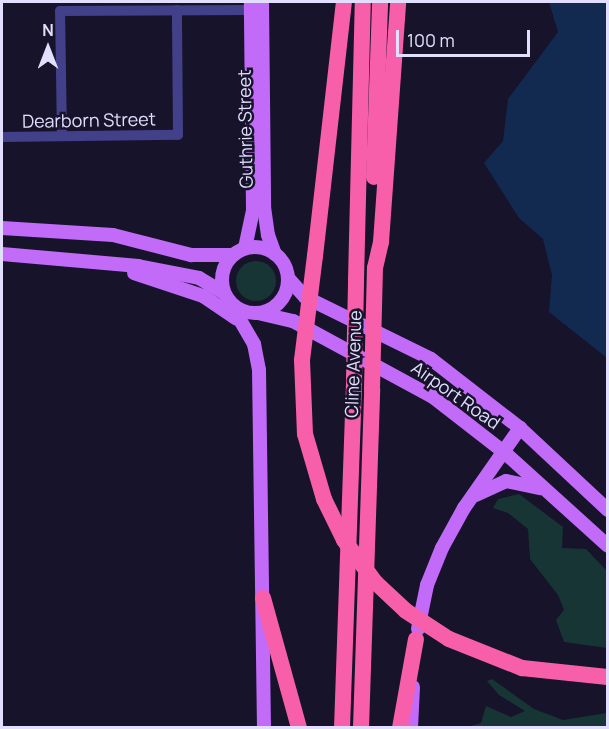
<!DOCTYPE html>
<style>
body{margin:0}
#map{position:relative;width:609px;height:729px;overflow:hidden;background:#17132b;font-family:Manrope,sans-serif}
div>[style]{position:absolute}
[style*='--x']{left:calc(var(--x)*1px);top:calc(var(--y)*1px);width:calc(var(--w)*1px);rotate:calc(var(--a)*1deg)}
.green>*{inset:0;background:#163534}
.round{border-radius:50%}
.water>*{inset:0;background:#122a50}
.minor>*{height:10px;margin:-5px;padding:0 5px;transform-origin:5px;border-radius:5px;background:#424088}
.major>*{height:14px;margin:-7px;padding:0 7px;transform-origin:7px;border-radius:7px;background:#c16bf8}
.major>.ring{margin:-7px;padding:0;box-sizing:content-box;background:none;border:14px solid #c16bf8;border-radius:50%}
.highway>*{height:16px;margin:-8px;padding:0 8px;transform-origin:8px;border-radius:8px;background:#f85fab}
.highway-bridge>*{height:16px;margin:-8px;padding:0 8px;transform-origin:8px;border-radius:8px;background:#f85fab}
span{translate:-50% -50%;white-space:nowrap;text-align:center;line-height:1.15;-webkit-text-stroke:5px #17132b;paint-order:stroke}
.street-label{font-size:18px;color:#e2dffe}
.frame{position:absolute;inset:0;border:3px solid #e2dffe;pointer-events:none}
.north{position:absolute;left:18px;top:18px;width:60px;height:60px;-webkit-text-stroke:4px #17132b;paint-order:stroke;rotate:0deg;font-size:16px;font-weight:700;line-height:24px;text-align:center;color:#e2dffe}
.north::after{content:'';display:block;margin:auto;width:21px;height:27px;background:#e2dffe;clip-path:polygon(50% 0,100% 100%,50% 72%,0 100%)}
.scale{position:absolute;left:396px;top:30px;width:134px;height:27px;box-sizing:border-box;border:3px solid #e2dffe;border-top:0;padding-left:8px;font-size:18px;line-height:21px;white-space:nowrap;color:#e2dffe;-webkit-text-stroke:4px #17132b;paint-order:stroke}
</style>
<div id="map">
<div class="green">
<i class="round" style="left:236px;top:261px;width:40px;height:40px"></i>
<i style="clip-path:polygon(519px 494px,563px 527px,562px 548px,586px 549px,607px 571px,607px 648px,564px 642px,556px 620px,564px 610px,558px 595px,530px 559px,528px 529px,508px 513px,493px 508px,498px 499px)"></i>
<i style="clip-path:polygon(492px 679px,534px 709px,563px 720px,607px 713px,607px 727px,467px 727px,481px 723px,486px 706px,511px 717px,525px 711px,499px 695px,487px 681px)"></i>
</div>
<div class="water">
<i style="clip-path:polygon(549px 2px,607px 2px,607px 358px,549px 312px,552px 275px,543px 239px,519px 218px,484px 163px,503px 141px,508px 99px,558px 32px)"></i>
</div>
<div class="minor">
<i style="--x:62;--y:136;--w:125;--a:-90.9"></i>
<i style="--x:60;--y:11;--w:191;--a:-0.3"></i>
<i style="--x:2;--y:137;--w:176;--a:-0.7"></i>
<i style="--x:178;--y:135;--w:125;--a:-90.5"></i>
</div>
<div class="major">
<i style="--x:262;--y:2;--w:205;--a:89.4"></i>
<i style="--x:264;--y:207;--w:28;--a:82"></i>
<i style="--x:268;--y:235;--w:20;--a:70"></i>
<i style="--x:2;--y:228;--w:111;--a:3.6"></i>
<i style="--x:113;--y:235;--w:81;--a:14.4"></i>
<i style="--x:191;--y:255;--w:42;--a:0"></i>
<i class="ring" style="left:222px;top:247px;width:52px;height:52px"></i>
<i style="--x:245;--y:248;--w:39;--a:-78"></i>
<i style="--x:253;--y:210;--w:208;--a:-90.6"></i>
<i style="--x:2;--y:254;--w:137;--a:5"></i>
<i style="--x:138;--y:266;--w:62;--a:11.1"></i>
<i style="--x:199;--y:278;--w:29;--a:31"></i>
<i style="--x:134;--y:273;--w:73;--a:18.4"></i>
<i style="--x:203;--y:296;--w:40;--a:34"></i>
<i style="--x:288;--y:278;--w:25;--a:48"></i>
<i style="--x:305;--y:297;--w:140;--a:26.2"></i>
<i style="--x:431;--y:359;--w:113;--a:37.8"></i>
<i style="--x:520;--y:428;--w:120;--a:43"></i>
<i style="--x:229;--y:301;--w:50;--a:59.8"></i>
<i style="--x:254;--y:344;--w:26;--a:79"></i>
<i style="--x:259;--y:370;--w:358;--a:89.2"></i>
<i style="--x:258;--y:313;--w:36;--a:13"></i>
<i style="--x:293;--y:321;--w:159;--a:28.5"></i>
<i style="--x:433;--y:397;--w:90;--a:37.8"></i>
<i style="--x:504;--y:452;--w:140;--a:42.1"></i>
<i style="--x:476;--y:495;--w:33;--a:-25"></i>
<i style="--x:506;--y:481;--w:35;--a:12"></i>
<i style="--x:418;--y:629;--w:45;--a:-78.4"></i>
<i style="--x:427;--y:585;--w:40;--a:-68"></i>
<i style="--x:442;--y:548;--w:46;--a:-61.2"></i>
<i style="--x:464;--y:508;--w:98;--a:-55"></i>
<i style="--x:411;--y:728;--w:41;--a:-87.2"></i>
</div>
<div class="highway">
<i style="--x:374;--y:177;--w:175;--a:-88"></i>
<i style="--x:315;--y:256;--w:256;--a:-83.5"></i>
<i style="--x:375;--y:268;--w:27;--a:-77"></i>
<i style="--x:381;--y:242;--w:241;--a:-85.9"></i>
<i style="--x:356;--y:280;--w:278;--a:-88.6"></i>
<i style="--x:302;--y:360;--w:74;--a:87.7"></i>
<i style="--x:305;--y:434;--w:68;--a:73.7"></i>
<i style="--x:263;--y:598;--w:135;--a:74.5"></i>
<i style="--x:449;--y:639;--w:79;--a:21.7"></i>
<i style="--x:522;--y:668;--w:86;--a:6"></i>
<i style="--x:342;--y:728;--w:349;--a:-88"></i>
<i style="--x:361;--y:728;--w:339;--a:-88.1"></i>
<i style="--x:400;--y:728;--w:90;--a:-79.8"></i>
</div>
<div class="highway-bridge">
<i style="--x:302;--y:360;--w:105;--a:-82.9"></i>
<i style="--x:354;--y:379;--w:99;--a:-88.8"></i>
<i style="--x:372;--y:389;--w:121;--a:-88.6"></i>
<i style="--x:324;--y:499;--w:46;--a:64"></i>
<i style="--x:344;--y:540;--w:52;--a:53.6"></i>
<i style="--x:375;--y:582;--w:42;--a:43.1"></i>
<i style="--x:406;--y:611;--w:51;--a:33.1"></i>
</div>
<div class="street-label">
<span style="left:89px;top:120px;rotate:-1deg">Dearborn Street</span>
<span style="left:245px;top:129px;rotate:-91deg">Guthrie Street</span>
<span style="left:353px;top:364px;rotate:-88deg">Cline Avenue</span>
<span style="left:456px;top:395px;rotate:35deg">Airport Road</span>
</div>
<div class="frame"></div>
<div class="north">N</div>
<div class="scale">100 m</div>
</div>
